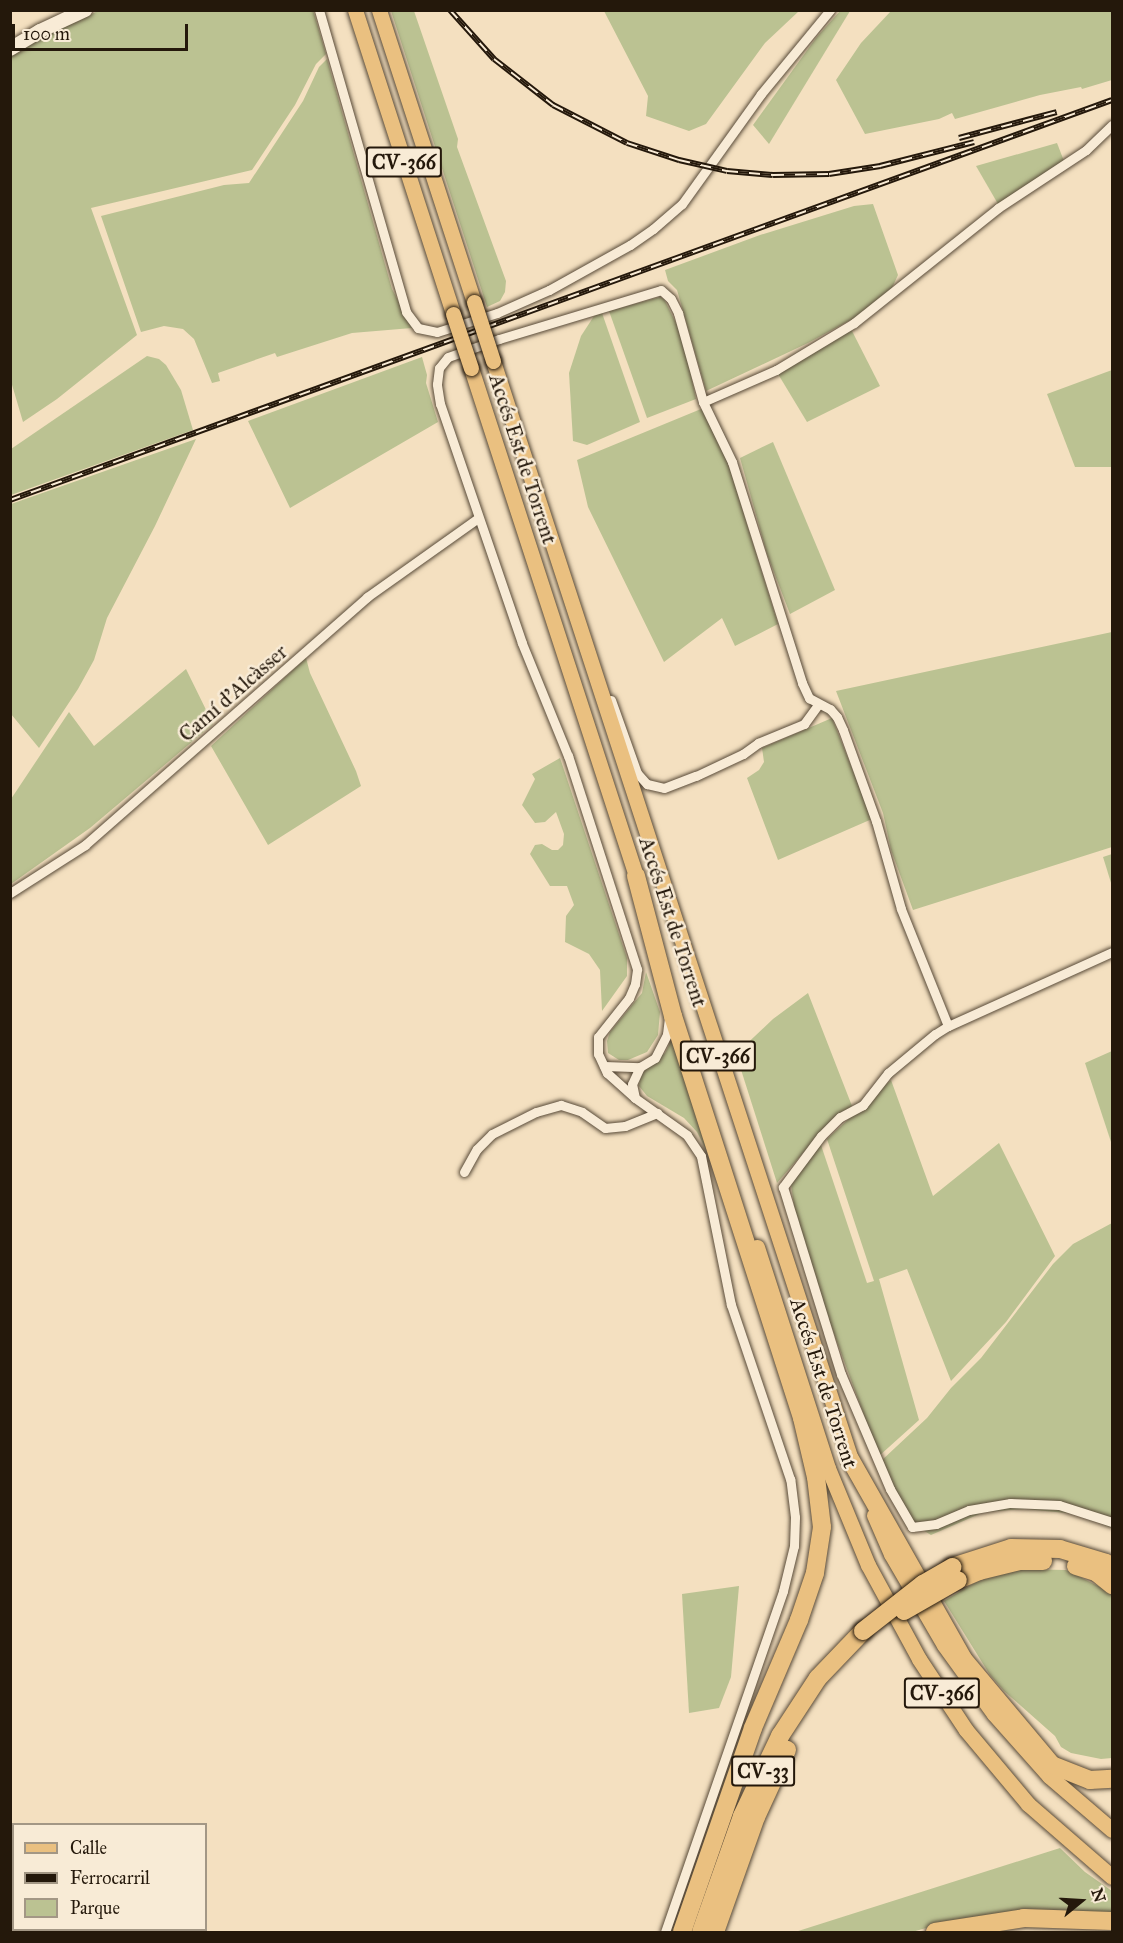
<!DOCTYPE html>
<meta charset="utf-8">
<style>
body{margin:0}
#map{position:relative;width:1123px;height:1943px;overflow:hidden;background:#f4e0c0;font-family:"IM FELL Great Primer",serif}
div>[style]{position:absolute}
[style*='--x']{left:calc(var(--x)*1px);top:calc(var(--y)*1px);width:calc(var(--w)*1px);rotate:calc(var(--a)*1deg)}
.green>*{inset:0;background:#bbc292}
.roads{filter:drop-shadow(0 0 2px #584a38) drop-shadow(0 0 2px #584a38)}
.street>*{height:9px;margin:-4.5px;padding:0 4.5px;transform-origin:4.5px;border-radius:4.5px;background:#f8ebd6}
.secondary>*{height:14px;margin:-7px;padding:0 7px;transform-origin:7px;border-radius:7px;background:#f8ebd6}
.primary>*{height:15px;margin:-7.5px;padding:0 7.5px;transform-origin:7.5px;border-radius:7.5px;background:#eac080}
.highway>*{height:18px;margin:-9px;padding:0 9px;transform-origin:9px;border-radius:9px;background:#eac080}
.rail>*{height:6px;margin-top:-3px;transform-origin:0;background:repeating-linear-gradient(90deg,#f8ebd6 0 11px,#24180b 0 22px);box-sizing:border-box;border-block:2px solid #24180b}
.bridges{filter:drop-shadow(0 0 2px #24180b) drop-shadow(0 0 2px #24180b)}
.primary-bridge>*{height:15px;margin:-7.5px;padding:0 7.5px;transform-origin:7.5px;border-radius:7.5px;background:#eac080}
.highway-bridge>*{height:18px;margin:-9px;padding:0 9px;transform-origin:9px;border-radius:9px;background:#eac080}
span{translate:-50% -50%;white-space:nowrap;text-align:center;line-height:1.15;-webkit-text-stroke:5px #f8ebd6;paint-order:stroke}
.shield-label span{padding:2px 4px;background:#f8ebd6;border:2px solid;border-radius:4px;-webkit-text-stroke-width:0}
.shield-label{font-size:20px;color:#24180b;font-weight:700}
.street-label{font-size:21px;color:#24180b}
.frame{position:absolute;inset:0;border:12px solid #24180b;pointer-events:none}
.legend{position:absolute;left:12px;top:1823px;width:195px;height:108px;box-sizing:border-box;background:#f8ebd6;border:2px solid #a39785;margin:0;padding:8px 10px;list-style:none;font-size:18px;color:#24180b}
.legend li{display:flex;align-items:center;gap:12px;height:30px}
.legend b{width:30px;border:2px solid #a39785}
.north{position:absolute;left:1051px;top:1871px;width:60px;height:60px;-webkit-text-stroke:4px #f8ebd6;paint-order:stroke;rotate:72deg;font-size:16px;font-weight:700;line-height:24px;text-align:center;color:#24180b}
.north::after{content:'';display:block;margin:auto;width:21px;height:27px;background:#24180b;clip-path:polygon(50% 0,100% 100%,50% 72%,0 100%)}
.scale{position:absolute;left:12px;top:24px;width:176px;height:27px;box-sizing:border-box;border:3px solid #24180b;border-top:0;padding-left:8px;font-size:18px;line-height:21px;white-space:nowrap;color:#24180b;-webkit-text-stroke:4px #f8ebd6;paint-order:stroke}
</style>
<div id="map">
<div class="green">
<i style="clip-path:polygon(313px 10px,326px 54px,316px 64px,295px 105px,252px 170px,91px 208px,137px 335px,57px 399px,23px 422px,10px 378px,10px 52px,98px 11px)"></i>
<i style="clip-path:polygon(391px 11px,414px 11px,458px 139px,457px 147px,506px 281px,505px 292px,500px 301px,487px 307px)"></i>
<i style="clip-path:polygon(604px 11px,799px 11px,765px 43px,706px 124px,689px 131px,646px 116px,648px 96px)"></i>
<i style="clip-path:polygon(840px 11px,850px 11px,769px 144px,753px 125px,816px 38px)"></i>
<i style="clip-path:polygon(891px 11px,1112px 11px,1112px 80px,1082px 89px,1081px 87px,1040px 95px,955px 119px,952px 113px,939px 119px,865px 134px,836px 80px,861px 43px)"></i>
<i style="clip-path:polygon(327px 59px,392px 289px,412px 328px,352px 333px,277px 357px,275px 353px,218px 373px,220px 381px,212px 383px,194px 339px,183px 329px,164px 326px,141px 332px,101px 216px,224px 185px,249px 183px,303px 101px,319px 67px)"></i>
<i style="clip-path:polygon(1057px 143px,1064px 161px,998px 204px,976px 166px)"></i>
<i style="clip-path:polygon(873px 204px,898px 275px,891px 290px,858px 316px,808px 343px,706px 391px,677px 290px,668px 281px,665px 270px,760px 235px,854px 206px)"></i>
<i style="clip-path:polygon(660px 297px,664px 299px,683px 337px,696px 399px,647px 418px,609px 311px)"></i>
<i style="clip-path:polygon(602px 313px,640px 422px,587px 445px,573px 441px,569px 373px,581px 336px,594px 316px)"></i>
<i style="clip-path:polygon(851px 329px,880px 386px,807px 422px,778px 374px)"></i>
<i style="clip-path:polygon(147px 356px,159px 359px,166px 365px,181px 390px,193px 430px,11px 495px,11px 449px)"></i>
<i style="clip-path:polygon(422px 357px,427px 375px,426px 383px,438px 422px,290px 508px,248px 421px)"></i>
<i style="clip-path:polygon(1112px 370px,1112px 467px,1075px 467px,1047px 394px)"></i>
<i style="clip-path:polygon(701px 409px,704px 410px,728px 463px,778px 624px,735px 646px,722px 618px,664px 662px,588px 507px,577px 460px)"></i>
<i style="clip-path:polygon(196px 439px,155px 526px,107px 618px,94px 660px,78px 689px,39px 748px,11px 714px,11px 504px)"></i>
<i style="clip-path:polygon(773px 442px,835px 590px,790px 614px,767px 554px,740px 458px)"></i>
<i style="clip-path:polygon(1112px 632px,1112px 847px,913px 910px,891px 850px,883px 813px,836px 691px)"></i>
<i style="clip-path:polygon(306px 658px,310px 673px,356px 771px,361px 786px,268px 845px,211px 746px)"></i>
<i style="clip-path:polygon(186px 669px,213px 724px,90px 828px,11px 884px,11px 799px,69px 712px,94px 746px)"></i>
<i style="clip-path:polygon(832px 718px,872px 819px,778px 860px,747px 778px,759px 770px,764px 762px,762px 748px)"></i>
<i style="clip-path:polygon(560px 758px,627px 958px,627px 976px,602px 1011px,600px 970px,589px 954px,565px 942px,566px 916px,574px 905px,567px 886px,550px 886px,530px 854px,535px 845px,542px 844px,552px 850px,558px 850px,563px 845px,564px 834px,556px 812px,545px 822px,535px 823px,522px 805px,535px 779px,532px 774px)"></i>
<i style="clip-path:polygon(1112px 854px,1112px 886px,1103px 857px)"></i>
<i style="clip-path:polygon(646px 972px,660px 1012px,658px 1035px,647px 1052px,628px 1060px,619px 1060px,608px 1053px,607px 1041px,610px 1032px,642px 993px)"></i>
<i style="clip-path:polygon(808px 993px,852px 1106px,809px 1146px,777px 1183px,736px 1054px,773px 1019px)"></i>
<i style="clip-path:polygon(672px 1039px,710px 1157px,697px 1132px,684px 1118px,647px 1096px,639px 1086px,641px 1073px,665px 1053px)"></i>
<i style="clip-path:polygon(1112px 1051px,1112px 1145px,1085px 1063px)"></i>
<i style="clip-path:polygon(891px 1080px,933px 1196px,999px 1143px,1055px 1256px,1006px 1322px,951px 1381px,907px 1269px,879px 1279px,919px 1420px,879px 1456px,822px 1301px,795px 1213px,791px 1184px,801px 1167px,821px 1145px,867px 1283px,874px 1281px,827px 1139px)"></i>
<i style="clip-path:polygon(1112px 1223px,1112px 1528px,1076px 1514px,1025px 1509px,984px 1512px,931px 1535px,916px 1526px,907px 1515px,881px 1461px,927px 1418px,951px 1388px,981px 1358px,1053px 1264px,1073px 1244px)"></i>
<i style="clip-path:polygon(1015px 1569px,1066px 1570px,1112px 1593px,1112px 1758px,1101px 1759px,1071px 1753px,1061px 1747px,1055px 1736px,1004px 1691px,990px 1675px,944px 1601px,976px 1582px)"></i>
<i style="clip-path:polygon(739px 1586px,731px 1677px,719px 1708px,689px 1713px,682px 1594px)"></i>
<i style="clip-path:polygon(1060px 1848px,1085px 1872px,1112px 1891px,1112px 1915px,951px 1921px,912px 1932px,795px 1932px)"></i>
</div>
<div class="roads">
<div class="street">
<i style="--x:319;--y:10;--w:314;--a:73.9"></i>
<i style="--x:406;--y:312;--w:20;--a:53"></i>
<i style="--x:418;--y:328;--w:19;--a:12"></i>
<i style="--x:437;--y:332;--w:63;--a:-17.6"></i>
<i style="--x:497;--y:313;--w:57;--a:-23.9"></i>
<i style="--x:549;--y:290;--w:93;--a:-29.1"></i>
<i style="--x:630;--y:245;--w:28;--a:-35"></i>
<i style="--x:653;--y:229;--w:38;--a:-41"></i>
<i style="--x:682;--y:204;--w:135;--a:-54.3"></i>
<i style="--x:761;--y:94;--w:109;--a:-50.6"></i>
<i style="--x:703;--y:402;--w:80;--a:-23.7"></i>
<i style="--x:776;--y:370;--w:91;--a:-31.1"></i>
<i style="--x:854;--y:323;--w:184;--a:-38.6"></i>
<i style="--x:998;--y:208;--w:105;--a:-33.4"></i>
<i style="--x:1086;--y:150;--w:36;--a:-44"></i>
<i style="--x:611;--y:700;--w:77;--a:70.4"></i>
<i style="--x:637;--y:773;--w:15;--a:48"></i>
<i style="--x:647;--y:784;--w:17;--a:13"></i>
<i style="--x:664;--y:788;--w:34;--a:-21"></i>
<i style="--x:696;--y:776;--w:52;--a:-25.1"></i>
<i style="--x:743;--y:754;--w:19;--a:-36"></i>
<i style="--x:758;--y:743;--w:50;--a:-22.4"></i>
<i style="--x:804;--y:724;--w:24;--a:-54"></i>
<i style="--x:10;--y:893;--w:89;--a:-32.6"></i>
<i style="--x:85;--y:845;--w:376;--a:-41.3"></i>
<i style="--x:367;--y:597;--w:136;--a:-35.4"></i>
<i style="--x:1112;--y:952;--w:180;--a:155.7"></i>
<i style="--x:948;--y:1026;--w:15;--a:148"></i>
<i style="--x:935;--y:1034;--w:61;--a:140.3"></i>
<i style="--x:888;--y:1073;--w:41;--a:128"></i>
<i style="--x:863;--y:1105;--w:26;--a:152"></i>
<i style="--x:840;--y:1117;--w:27;--a:135"></i>
<i style="--x:821;--y:1136;--w:64;--a:126.7"></i>
<i style="--x:783;--y:1187;--w:196;--a:72.8"></i>
<i style="--x:841;--y:1374;--w:125;--a:66.9"></i>
<i style="--x:890;--y:1489;--w:44;--a:59.9"></i>
<i style="--x:912;--y:1527;--w:24;--a:-7"></i>
<i style="--x:936;--y:1524;--w:36;--a:-23"></i>
<i style="--x:969;--y:1510;--w:42;--a:-9.7"></i>
<i style="--x:1010;--y:1503;--w:49;--a:2.3"></i>
<i style="--x:1059;--y:1505;--w:56;--a:17.8"></i>
<i style="--x:604;--y:1066;--w:36;--a:2"></i>
<i style="--x:640;--y:1067;--w:17;--a:-31"></i>
<i style="--x:655;--y:1058;--w:27;--a:-63"></i>
<i style="--x:667;--y:1034;--w:17;--a:-83"></i>
<i style="--x:635;--y:1098;--w:14;--a:-102"></i>
<i style="--x:632;--y:1084;--w:19;--a:-65"></i>
<i style="--x:464;--y:1172;--w:26;--a:-61"></i>
<i style="--x:477;--y:1149;--w:21;--a:-45"></i>
<i style="--x:492;--y:1134;--w:49;--a:-26.6"></i>
<i style="--x:536;--y:1112;--w:26;--a:-16"></i>
<i style="--x:561;--y:1105;--w:22;--a:18"></i>
<i style="--x:582;--y:1112;--w:28;--a:35"></i>
<i style="--x:605;--y:1128;--w:20;--a:-6"></i>
<i style="--x:625;--y:1126;--w:35;--a:-22"></i>
<i style="--x:665;--y:1932;--w:361;--a:-70.9"></i>
<i style="--x:783;--y:1591;--w:46;--a:-76.3"></i>
<i style="--x:794;--y:1546;--w:29;--a:-88"></i>
<i style="--x:795;--y:1517;--w:38;--a:-97"></i>
<i style="--x:790;--y:1479;--w:184;--a:-108.7"></i>
<i style="--x:731;--y:1305;--w:152;--a:-101.4"></i>
<i style="--x:701;--y:1156;--w:25;--a:-124"></i>
<i style="--x:687;--y:1135;--w:64;--a:-144.6"></i>
<i style="--x:635;--y:1098;--w:38;--a:-138"></i>
<i style="--x:607;--y:1073;--w:21;--a:-115"></i>
<i style="--x:598;--y:1054;--w:17;--a:-90"></i>
<i style="--x:598;--y:1037;--w:50;--a:-51.5"></i>
<i style="--x:629;--y:998;--w:15;--a:-67"></i>
<i style="--x:635;--y:984;--w:15;--a:-82"></i>
<i style="--x:637;--y:969;--w:224;--a:-107.9"></i>
<i style="--x:568;--y:756;--w:122;--a:-112.2"></i>
<i style="--x:522;--y:643;--w:253;--a:-108.9"></i>
<i style="--x:440;--y:404;--w:20;--a:-99"></i>
<i style="--x:437;--y:384;--w:16;--a:-83"></i>
<i style="--x:439;--y:368;--w:14;--a:-51"></i>
<i style="--x:448;--y:357;--w:54;--a:-19.4"></i>
<i style="--x:499;--y:339;--w:169;--a:-16.8"></i>
<i style="--x:661;--y:290;--w:13;--a:42"></i>
<i style="--x:671;--y:299;--w:16;--a:63"></i>
<i style="--x:678;--y:313;--w:92;--a:74.3"></i>
<i style="--x:703;--y:402;--w:67;--a:64.2"></i>
<i style="--x:732;--y:462;--w:232;--a:72.4"></i>
<i style="--x:802;--y:683;--w:17;--a:65"></i>
<i style="--x:809;--y:698;--w:24;--a:28"></i>
<i style="--x:830;--y:709;--w:11;--a:49"></i>
<i style="--x:837;--y:717;--w:14;--a:65"></i>
<i style="--x:843;--y:730;--w:97;--a:70.1"></i>
<i style="--x:876;--y:821;--w:91;--a:74.1"></i>
<i style="--x:901;--y:909;--w:126;--a:68.1"></i>
</div>
<div class="secondary">
<i style="--x:10;--y:49;--w:35;--a:-31"></i>
<i style="--x:40;--y:31;--w:50;--a:-25"></i>
</div>
<div class="primary">
<i style="--x:355;--y:10;--w:319;--a:72.1"></i>
<i style="--x:379;--y:10;--w:307;--a:72"></i>
<i style="--x:493;--y:361;--w:1165;--a:71.95"></i>
<i style="--x:471;--y:368;--w:544;--a:72"></i>
<i style="--x:757;--y:1247;--w:232;--a:72.2"></i>
<i style="--x:828;--y:1468;--w:105;--a:67.6"></i>
<i style="--x:868;--y:1565;--w:107;--a:61.5"></i>
<i style="--x:919;--y:1659;--w:85;--a:56.5"></i>
<i style="--x:966;--y:1730;--w:97;--a:50"></i>
<i style="--x:1028;--y:1804;--w:111;--a:41"></i>
<i style="--x:874;--y:1515;--w:43;--a:66.4"></i>
<i style="--x:891;--y:1554;--w:105;--a:59.8"></i>
<i style="--x:944;--y:1645;--w:85;--a:54.1"></i>
<i style="--x:994;--y:1714;--w:83;--a:48.4"></i>
<i style="--x:1049;--y:1776;--w:83;--a:40.6"></i>
</div>
<div class="highway">
<i style="--x:636;--y:876;--w:145;--a:75.2"></i>
<i style="--x:673;--y:1016;--w:422;--a:72.2"></i>
<i style="--x:802;--y:1418;--w:61;--a:76.7"></i>
<i style="--x:816;--y:1477;--w:50;--a:83.2"></i>
<i style="--x:822;--y:1527;--w:47;--a:98.7"></i>
<i style="--x:815;--y:1573;--w:50;--a:108.8"></i>
<i style="--x:799;--y:1620;--w:117;--a:113.1"></i>
<i style="--x:753;--y:1728;--w:216;--a:109.2"></i>
<i style="--x:850;--y:1459;--w:230;--a:60.5"></i>
<i style="--x:963;--y:1659;--w:138;--a:50"></i>
<i style="--x:1052;--y:1765;--w:41;--a:21.5"></i>
<i style="--x:1090;--y:1780;--w:22;--a:-3"></i>
<i style="--x:1076;--y:1566;--w:21;--a:17"></i>
<i style="--x:1096;--y:1572;--w:21;--a:39"></i>
<i style="--x:952;--y:1567;--w:62;--a:-17.9"></i>
<i style="--x:1011;--y:1548;--w:49;--a:1.2"></i>
<i style="--x:1060;--y:1549;--w:48;--a:16.9"></i>
<i style="--x:1106;--y:1563;--w:8;--a:45"></i>
<i style="--x:958;--y:1580;--w:23;--a:-23"></i>
<i style="--x:979;--y:1571;--w:42;--a:-13.7"></i>
<i style="--x:1020;--y:1561;--w:23;--a:0"></i>
<i style="--x:701;--y:1932;--w:123;--a:-70.5"></i>
<i style="--x:742;--y:1816;--w:89;--a:-64.6"></i>
<i style="--x:780;--y:1736;--w:69;--a:-56.8"></i>
<i style="--x:818;--y:1678;--w:65;--a:-46.2"></i>
<i style="--x:715;--y:1932;--w:122;--a:-70.4"></i>
<i style="--x:756;--y:1817;--w:74;--a:-65.2"></i>
<i style="--x:935;--y:1932;--w:90;--a:-8.9"></i>
<i style="--x:1024;--y:1918;--w:88;--a:2"></i>
</div>
</div>
<div class="rail">
<i style="--x:450;--y:10;--w:66;--a:48.1"></i>
<i style="--x:494;--y:59;--w:75;--a:37.9"></i>
<i style="--x:553;--y:105;--w:83;--a:27.2"></i>
<i style="--x:627;--y:143;--w:55;--a:18.1"></i>
<i style="--x:679;--y:160;--w:49;--a:12.9"></i>
<i style="--x:727;--y:171;--w:46;--a:5"></i>
<i style="--x:773;--y:175;--w:56;--a:-1"></i>
<i style="--x:829;--y:174;--w:52;--a:-8.9"></i>
<i style="--x:880;--y:166;--w:97;--a:-14.3"></i>
<i style="--x:959;--y:138;--w:101;--a:-14.9"></i>
<i style="--x:10;--y:500;--w:1172;--a:-19.95"></i>
</div>
<div class="bridges">
<div class="primary-bridge">
<i style="--x:474;--y:302;--w:62;--a:72.1"></i>
<i style="--x:453;--y:314;--w:57;--a:71.6"></i>
</div>
<div class="highway-bridge">
<i style="--x:904;--y:1611;--w:62;--a:-29.9"></i>
<i style="--x:863;--y:1631;--w:76;--a:-38.1"></i>
<i style="--x:923;--y:1584;--w:34;--a:-30"></i>
</div>
</div>
<div class="shield-label">
<span style="left:404px;top:162px">CV-366</span>
<span style="left:718px;top:1056px">CV-366</span>
<span style="left:942px;top:1693px">CV-366</span>
<span style="left:763px;top:1771px">CV-33</span>
</div>
<div class="street-label">
<span style="left:523px;top:459px;rotate:72deg">Accés Est de Torrent</span>
<span style="left:233px;top:693px;rotate:-41deg">Camí d'Alcàsser</span>
<span style="left:673px;top:922px;rotate:72deg">Accés Est de Torrent</span>
<span style="left:824px;top:1383px;rotate:72deg">Accés Est de Torrent</span>
</div>
<div class="frame"></div>
<ul class="legend">
<li><b style="height:8px;background:#eac080"></b>Calle</li>
<li><b style="height:8px;background:#24180b"></b>Ferrocarril</li>
<li><b style="height:16px;background:#bbc292"></b>Parque</li>
</ul>
<div class="north">N</div>
<div class="scale">100 m</div>
</div>
